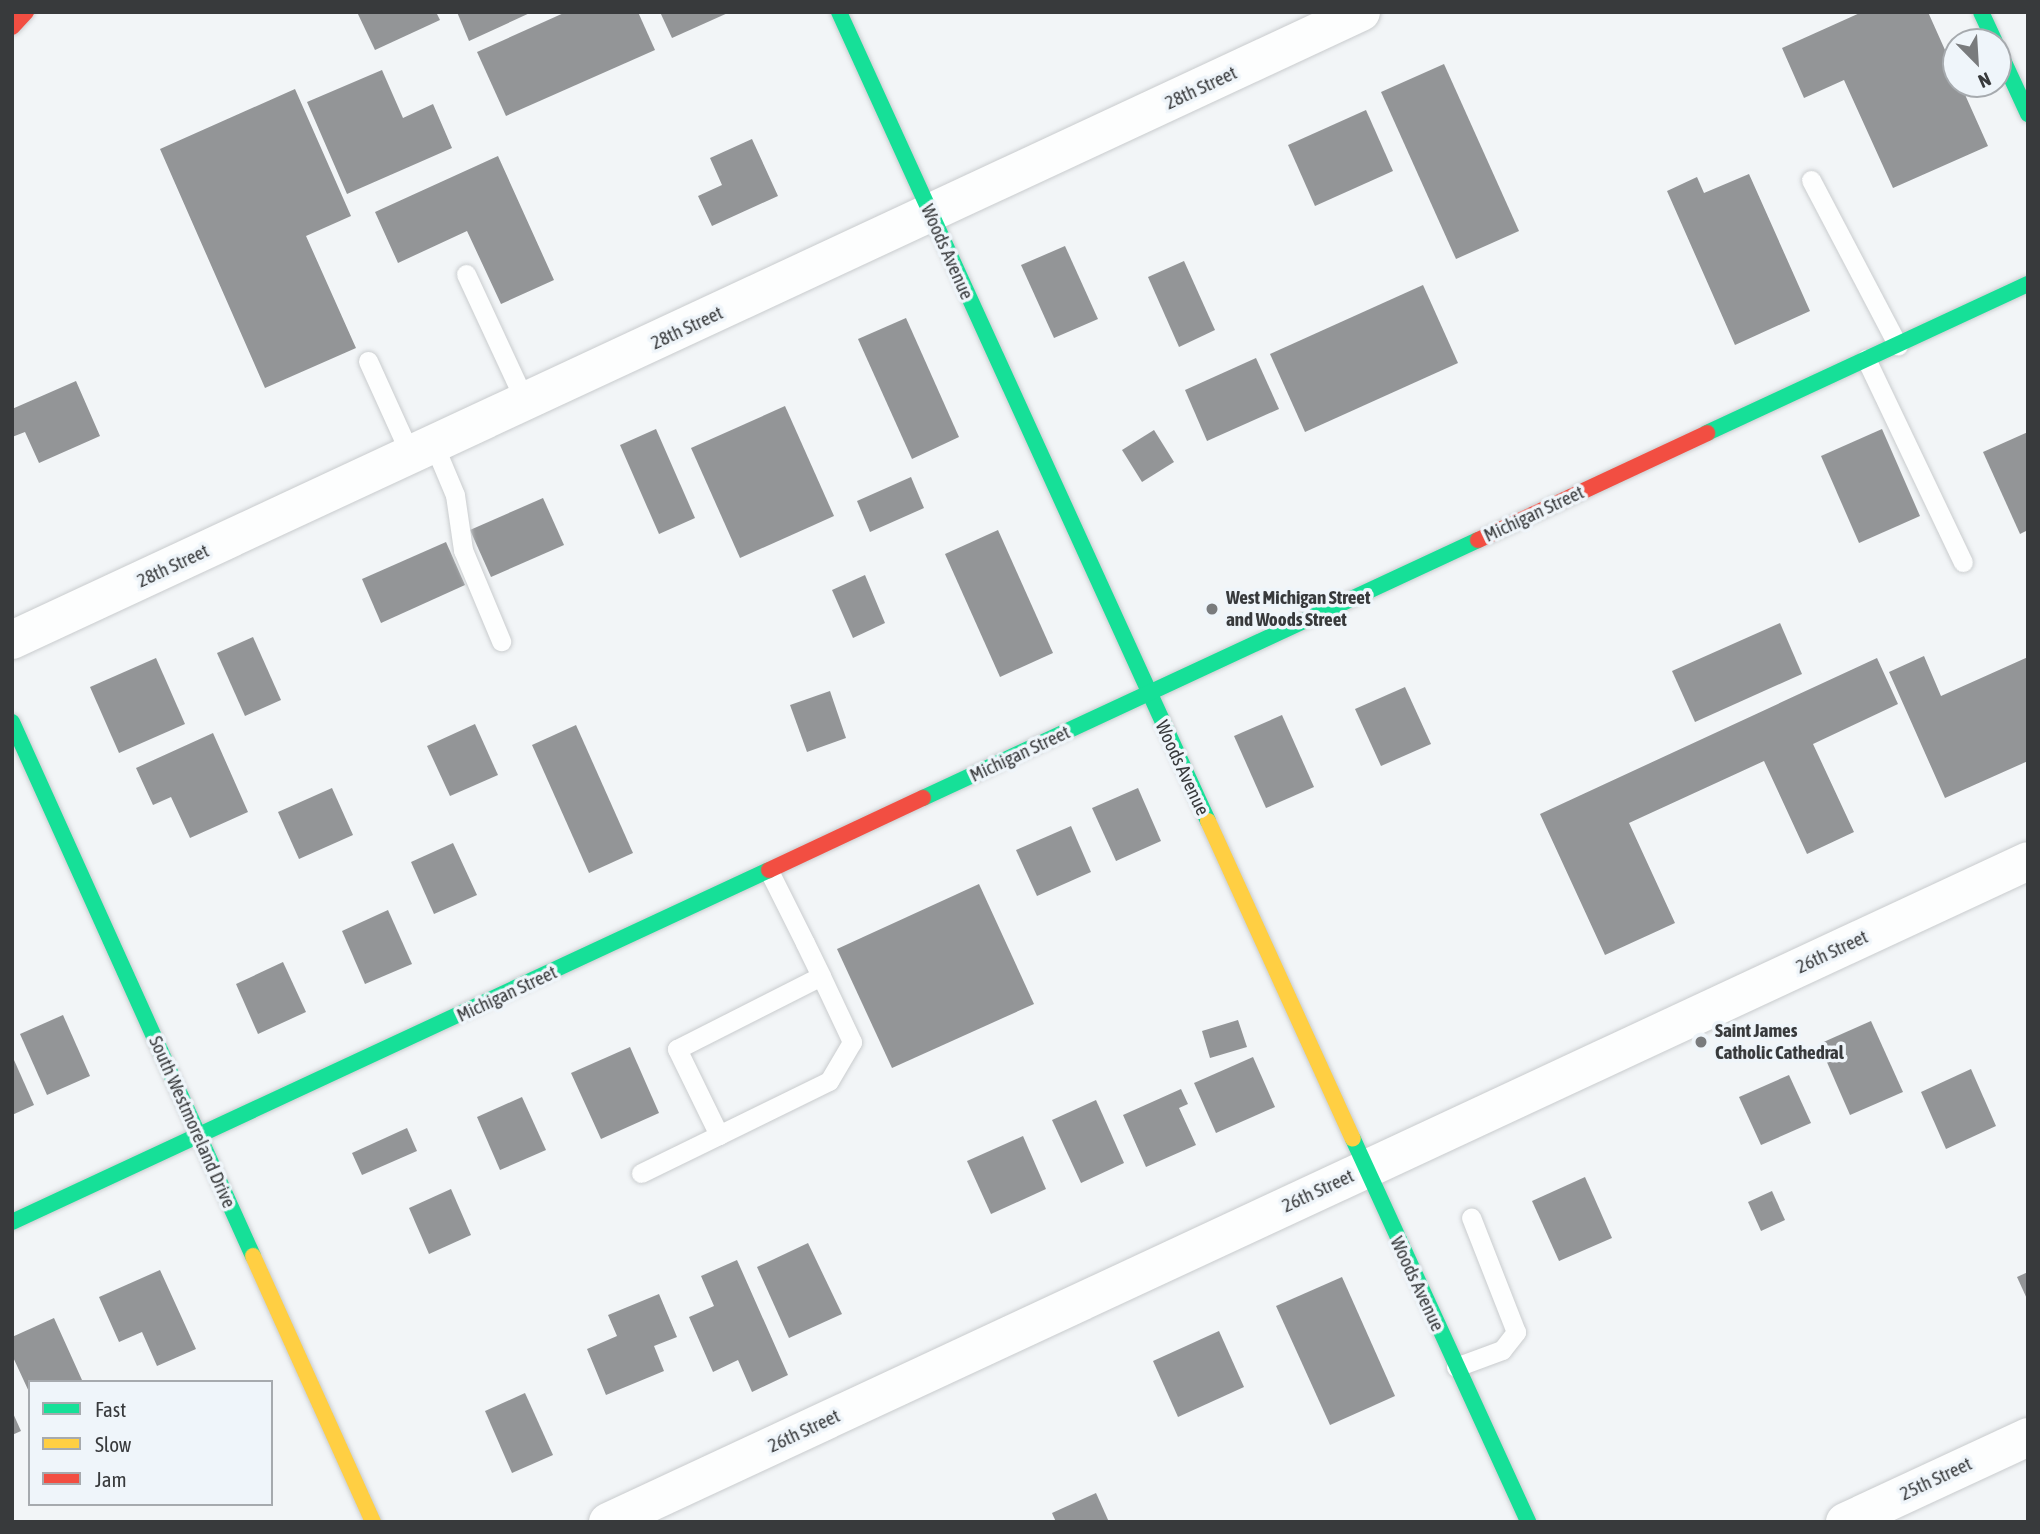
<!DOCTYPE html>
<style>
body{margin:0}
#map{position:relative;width:2040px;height:1534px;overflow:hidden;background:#f2f5f7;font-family:"Asap Condensed",sans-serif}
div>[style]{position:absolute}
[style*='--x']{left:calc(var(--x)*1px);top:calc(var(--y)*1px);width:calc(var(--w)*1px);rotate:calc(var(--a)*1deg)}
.building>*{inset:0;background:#939597}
.roads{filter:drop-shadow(0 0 2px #c9ccce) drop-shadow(0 0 2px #c9ccce)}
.lane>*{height:19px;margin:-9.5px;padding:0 9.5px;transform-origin:9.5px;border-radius:9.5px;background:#fdfefe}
.street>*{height:38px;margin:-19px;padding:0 19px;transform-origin:19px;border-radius:19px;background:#fdfefe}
.fast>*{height:16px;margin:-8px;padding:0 8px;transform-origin:8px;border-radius:8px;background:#16e098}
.slow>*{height:16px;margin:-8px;padding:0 8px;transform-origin:8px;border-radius:8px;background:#ffcf43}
.jam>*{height:16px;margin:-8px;padding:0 8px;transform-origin:8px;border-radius:8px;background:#f24e42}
.dots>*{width:19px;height:19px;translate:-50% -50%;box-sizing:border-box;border:4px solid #eff5fa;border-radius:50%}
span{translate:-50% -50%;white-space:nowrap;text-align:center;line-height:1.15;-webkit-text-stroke:7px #eff5fa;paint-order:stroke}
.street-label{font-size:19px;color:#383a3c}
.poi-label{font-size:19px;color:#383a3c;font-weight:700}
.left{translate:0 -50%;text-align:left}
.frame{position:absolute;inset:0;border:14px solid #383a3c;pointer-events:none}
.legend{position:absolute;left:28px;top:1380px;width:245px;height:126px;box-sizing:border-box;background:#eff5fa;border:2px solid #a6aaae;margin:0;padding:9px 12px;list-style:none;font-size:21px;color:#383a3c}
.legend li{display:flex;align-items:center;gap:14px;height:35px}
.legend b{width:35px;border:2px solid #a6aaae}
.north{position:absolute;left:1942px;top:28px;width:70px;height:70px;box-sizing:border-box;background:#eff5fa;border:2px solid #a6aaae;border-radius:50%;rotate:156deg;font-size:19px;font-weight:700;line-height:28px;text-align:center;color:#383a3c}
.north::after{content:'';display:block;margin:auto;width:24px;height:32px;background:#797b7d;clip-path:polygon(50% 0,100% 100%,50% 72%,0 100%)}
</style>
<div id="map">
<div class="building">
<i style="clip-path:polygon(357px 12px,436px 12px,440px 20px,375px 50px)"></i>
<i style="clip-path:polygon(457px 12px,532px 12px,469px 41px)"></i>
<i style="clip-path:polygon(566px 12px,638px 12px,655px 50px,506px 116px,477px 52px)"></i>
<i style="clip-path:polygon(660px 12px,730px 12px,672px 38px)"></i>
<i style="clip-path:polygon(1862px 12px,1928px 12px,1988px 146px,1893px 188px,1844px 80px,1804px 98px,1782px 48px)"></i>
<i style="clip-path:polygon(1444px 64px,1519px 231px,1456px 259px,1381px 92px)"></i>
<i style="clip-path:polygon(382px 70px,403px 118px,433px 104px,452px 148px,347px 194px,307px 102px)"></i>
<i style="clip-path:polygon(295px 89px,351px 216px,306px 236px,356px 348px,265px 388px,160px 149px)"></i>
<i style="clip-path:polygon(1366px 110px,1393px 171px,1315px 206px,1288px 145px)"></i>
<i style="clip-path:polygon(752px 139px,778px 196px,712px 226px,698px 196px,722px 185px,710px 158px)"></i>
<i style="clip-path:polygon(498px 156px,554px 280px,501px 304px,467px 231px,398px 263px,375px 212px)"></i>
<i style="clip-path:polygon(1749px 174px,1810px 311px,1735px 345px,1667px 191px,1697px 177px,1704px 193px)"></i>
<i style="clip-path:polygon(1065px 246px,1098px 319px,1054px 338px,1021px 265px)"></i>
<i style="clip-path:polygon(1184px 261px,1215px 330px,1179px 347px,1148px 277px)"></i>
<i style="clip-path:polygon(1423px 285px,1458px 363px,1305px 432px,1270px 354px)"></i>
<i style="clip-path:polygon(906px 318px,959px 437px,912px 459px,858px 339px)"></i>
<i style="clip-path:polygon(1256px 358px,1279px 409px,1207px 441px,1185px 390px)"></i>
<i style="clip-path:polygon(76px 381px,100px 436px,39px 463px,25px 432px,12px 437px,12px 409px)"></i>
<i style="clip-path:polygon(785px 406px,834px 516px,740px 558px,691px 448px)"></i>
<i style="clip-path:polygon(656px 429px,695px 518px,659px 534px,620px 445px)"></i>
<i style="clip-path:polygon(1882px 429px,1920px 516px,1859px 543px,1821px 456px)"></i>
<i style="clip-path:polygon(1154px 430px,1174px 462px,1142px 482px,1122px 450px)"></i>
<i style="clip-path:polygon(2028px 432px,2028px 530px,2020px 534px,1983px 452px)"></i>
<i style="clip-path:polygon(911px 477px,924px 508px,870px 532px,857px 501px)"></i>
<i style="clip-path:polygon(543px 498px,564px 545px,491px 577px,470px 530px)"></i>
<i style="clip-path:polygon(998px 530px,1053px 653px,1000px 677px,945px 554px)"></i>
<i style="clip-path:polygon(446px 542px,465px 585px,381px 623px,362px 579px)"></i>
<i style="clip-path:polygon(865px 575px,885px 623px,853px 638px,832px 590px)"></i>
<i style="clip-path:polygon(1780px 623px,1802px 674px,1695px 722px,1672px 671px)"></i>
<i style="clip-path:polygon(253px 637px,281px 700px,245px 716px,217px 653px)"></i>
<i style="clip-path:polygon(1924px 656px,1941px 696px,2028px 657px,2028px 761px,1945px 798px,1889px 672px)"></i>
<i style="clip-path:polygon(156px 658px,185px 724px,119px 753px,90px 687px)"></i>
<i style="clip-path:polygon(1877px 658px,1898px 704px,1813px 744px,1854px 832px,1807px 854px,1764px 761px,1629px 823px,1675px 923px,1605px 955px,1540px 814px)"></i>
<i style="clip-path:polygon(1405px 687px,1431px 744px,1381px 766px,1355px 709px)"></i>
<i style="clip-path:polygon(830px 691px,846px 738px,807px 752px,790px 705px)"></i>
<i style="clip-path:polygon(1282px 715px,1314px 787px,1266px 808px,1234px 736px)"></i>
<i style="clip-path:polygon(475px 724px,498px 775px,450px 796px,427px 746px)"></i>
<i style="clip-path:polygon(576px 725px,633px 853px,589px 873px,532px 745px)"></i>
<i style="clip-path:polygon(213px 733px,248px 812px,190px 838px,171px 797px,153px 805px,136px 768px)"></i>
<i style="clip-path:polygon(332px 788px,353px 835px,299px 859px,278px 812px)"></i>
<i style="clip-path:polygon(1138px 788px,1161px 841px,1116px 861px,1092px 808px)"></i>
<i style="clip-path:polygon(1071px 826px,1091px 872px,1037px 896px,1016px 850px)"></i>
<i style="clip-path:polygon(453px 843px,477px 895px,434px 914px,411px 862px)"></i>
<i style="clip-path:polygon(979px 884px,1034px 1004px,892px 1068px,837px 949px)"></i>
<i style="clip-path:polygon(388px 910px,412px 964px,365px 984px,342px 931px)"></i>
<i style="clip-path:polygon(283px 962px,306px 1012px,258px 1034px,236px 984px)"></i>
<i style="clip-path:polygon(63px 1015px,90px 1076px,47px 1095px,20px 1034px)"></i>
<i style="clip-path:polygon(1238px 1020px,1247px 1047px,1210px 1058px,1202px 1031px)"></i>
<i style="clip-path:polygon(1871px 1021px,1903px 1092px,1850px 1115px,1819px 1044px)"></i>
<i style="clip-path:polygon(630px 1047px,659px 1113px,601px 1139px,571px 1073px)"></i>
<i style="clip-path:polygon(1253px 1057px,1275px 1107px,1216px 1133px,1194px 1083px)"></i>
<i style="clip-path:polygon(14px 1060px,34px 1105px,12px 1115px,12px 1061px)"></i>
<i style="clip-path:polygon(1971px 1069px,1996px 1126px,1946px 1149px,1921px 1092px)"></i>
<i style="clip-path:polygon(1789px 1075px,1811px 1123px,1761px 1145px,1739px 1097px)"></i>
<i style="clip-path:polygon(1181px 1089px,1188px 1104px,1179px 1108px,1196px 1145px,1146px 1167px,1123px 1115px)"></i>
<i style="clip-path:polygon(522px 1097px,546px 1150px,500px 1170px,477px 1117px)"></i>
<i style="clip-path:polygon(1096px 1100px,1124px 1163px,1081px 1183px,1052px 1120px)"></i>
<i style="clip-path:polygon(407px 1128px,417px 1151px,362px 1175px,352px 1153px)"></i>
<i style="clip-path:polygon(1023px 1136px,1046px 1189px,991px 1214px,967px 1161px)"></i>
<i style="clip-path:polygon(1585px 1177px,1612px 1238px,1559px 1261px,1532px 1201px)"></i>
<i style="clip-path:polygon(451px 1189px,471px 1235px,429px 1254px,409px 1208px)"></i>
<i style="clip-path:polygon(1772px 1191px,1785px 1220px,1761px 1231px,1748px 1202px)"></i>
<i style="clip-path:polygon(808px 1243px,842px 1314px,789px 1338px,757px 1267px)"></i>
<i style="clip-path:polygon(737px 1260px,788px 1375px,752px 1392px,738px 1360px,713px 1372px,689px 1317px,714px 1306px,701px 1276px)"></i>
<i style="clip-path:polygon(160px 1270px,196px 1349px,157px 1366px,142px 1332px,119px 1342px,99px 1297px)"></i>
<i style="clip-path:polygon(2028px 1272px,2028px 1301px,2017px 1277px)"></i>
<i style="clip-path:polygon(1342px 1277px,1395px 1396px,1330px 1425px,1276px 1306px)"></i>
<i style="clip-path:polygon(659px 1294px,677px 1337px,654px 1346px,664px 1371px,606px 1395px,587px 1349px,617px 1336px,608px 1315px)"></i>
<i style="clip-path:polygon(54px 1318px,82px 1380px,30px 1382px,30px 1394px,12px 1355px,12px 1337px)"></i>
<i style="clip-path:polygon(1219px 1331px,1244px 1387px,1178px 1417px,1153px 1361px)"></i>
<i style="clip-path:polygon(525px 1393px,553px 1455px,512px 1473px,485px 1411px)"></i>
<i style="clip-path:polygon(12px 1411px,21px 1431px,12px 1435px)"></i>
<i style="clip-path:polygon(1096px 1493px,1109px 1522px,1056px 1522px,1052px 1513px)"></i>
</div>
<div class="roads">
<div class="lane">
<i style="--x:1811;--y:180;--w:187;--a:62.3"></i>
<i style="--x:466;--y:274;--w:142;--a:65.1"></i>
<i style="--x:1866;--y:359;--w:225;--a:64.5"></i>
<i style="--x:368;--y:361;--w:104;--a:65.6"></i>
<i style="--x:434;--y:445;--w:54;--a:67.2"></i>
<i style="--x:455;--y:495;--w:56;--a:81.7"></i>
<i style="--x:463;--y:550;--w:99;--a:67.3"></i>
<i style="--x:769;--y:871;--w:80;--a:63.4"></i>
<i style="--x:805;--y:943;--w:37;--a:64"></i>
<i style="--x:821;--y:976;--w:73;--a:64.8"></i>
<i style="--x:852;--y:1042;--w:45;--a:120.5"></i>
<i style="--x:829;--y:1081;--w:123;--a:153.9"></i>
<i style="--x:719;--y:1135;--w:96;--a:-116"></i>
<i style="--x:677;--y:1049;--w:161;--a:-26.9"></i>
<i style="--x:641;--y:1173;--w:87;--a:-26"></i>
<i style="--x:1456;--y:1367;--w:49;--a:-20.3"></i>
<i style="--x:1502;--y:1350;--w:23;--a:-52"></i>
<i style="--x:1516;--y:1332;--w:123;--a:-111.4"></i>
</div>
<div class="street">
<i style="--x:12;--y:640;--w:1488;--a:-24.96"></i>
<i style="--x:608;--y:1522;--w:1566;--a:-24.96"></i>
<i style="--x:1845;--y:1522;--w:202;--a:-24.9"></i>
</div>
<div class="fast">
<i style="--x:839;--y:12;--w:889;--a:65.48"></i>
<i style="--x:1981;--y:12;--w:33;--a:65"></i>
<i style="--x:1998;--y:49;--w:72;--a:65.2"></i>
<i style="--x:1707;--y:433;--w:354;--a:-24.9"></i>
<i style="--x:12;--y:722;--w:586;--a:65.71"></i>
<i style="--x:923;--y:798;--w:612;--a:-24.93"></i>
<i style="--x:1353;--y:1139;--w:421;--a:65.4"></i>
<i style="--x:12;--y:1222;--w:835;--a:-24.94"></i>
</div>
<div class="slow">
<i style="--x:1208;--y:821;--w:349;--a:65.5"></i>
<i style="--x:253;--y:1256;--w:292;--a:65.7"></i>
</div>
<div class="jam">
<i style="--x:12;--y:27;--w:21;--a:-47"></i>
<i style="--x:1478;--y:540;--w:253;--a:-25"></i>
<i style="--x:769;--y:870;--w:170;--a:-25.1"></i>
</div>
</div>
<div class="dots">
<i style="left:1212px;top:609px;background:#797b7d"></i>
<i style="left:1701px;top:1042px;background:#797b7d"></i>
</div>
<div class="street-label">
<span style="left:1201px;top:88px;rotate:-25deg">28th Street</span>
<span style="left:947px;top:252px;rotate:66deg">Woods Avenue</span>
<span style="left:687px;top:328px;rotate:-25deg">28th Street</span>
<span style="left:1534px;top:514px;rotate:-25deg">Michigan Street</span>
<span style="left:173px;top:566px;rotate:-25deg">28th Street</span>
<span style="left:1020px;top:754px;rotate:-25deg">Michigan Street</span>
<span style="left:1182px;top:768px;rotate:65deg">Woods Avenue</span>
<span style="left:1832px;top:952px;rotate:-25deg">26th Street</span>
<span style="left:507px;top:994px;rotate:-25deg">Michigan Street</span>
<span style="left:192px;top:1122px;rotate:66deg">South Westmoreland Drive</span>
<span style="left:1318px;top:1191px;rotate:-25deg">26th Street</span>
<span style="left:1417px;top:1284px;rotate:65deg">Woods Avenue</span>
<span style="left:804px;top:1431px;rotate:-25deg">26th Street</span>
<span style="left:1936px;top:1479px;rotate:-25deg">25th Street</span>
</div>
<div class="poi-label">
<span class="left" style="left:1226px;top:609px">West Michigan Street<br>and Woods Street</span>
<span class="left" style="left:1715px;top:1042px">Saint James<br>Catholic Cathedral</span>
</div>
<div class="frame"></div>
<ul class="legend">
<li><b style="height:9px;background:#16e098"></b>Fast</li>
<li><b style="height:9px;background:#ffcf43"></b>Slow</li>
<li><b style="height:9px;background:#f24e42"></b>Jam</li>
</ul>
<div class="north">N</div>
</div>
